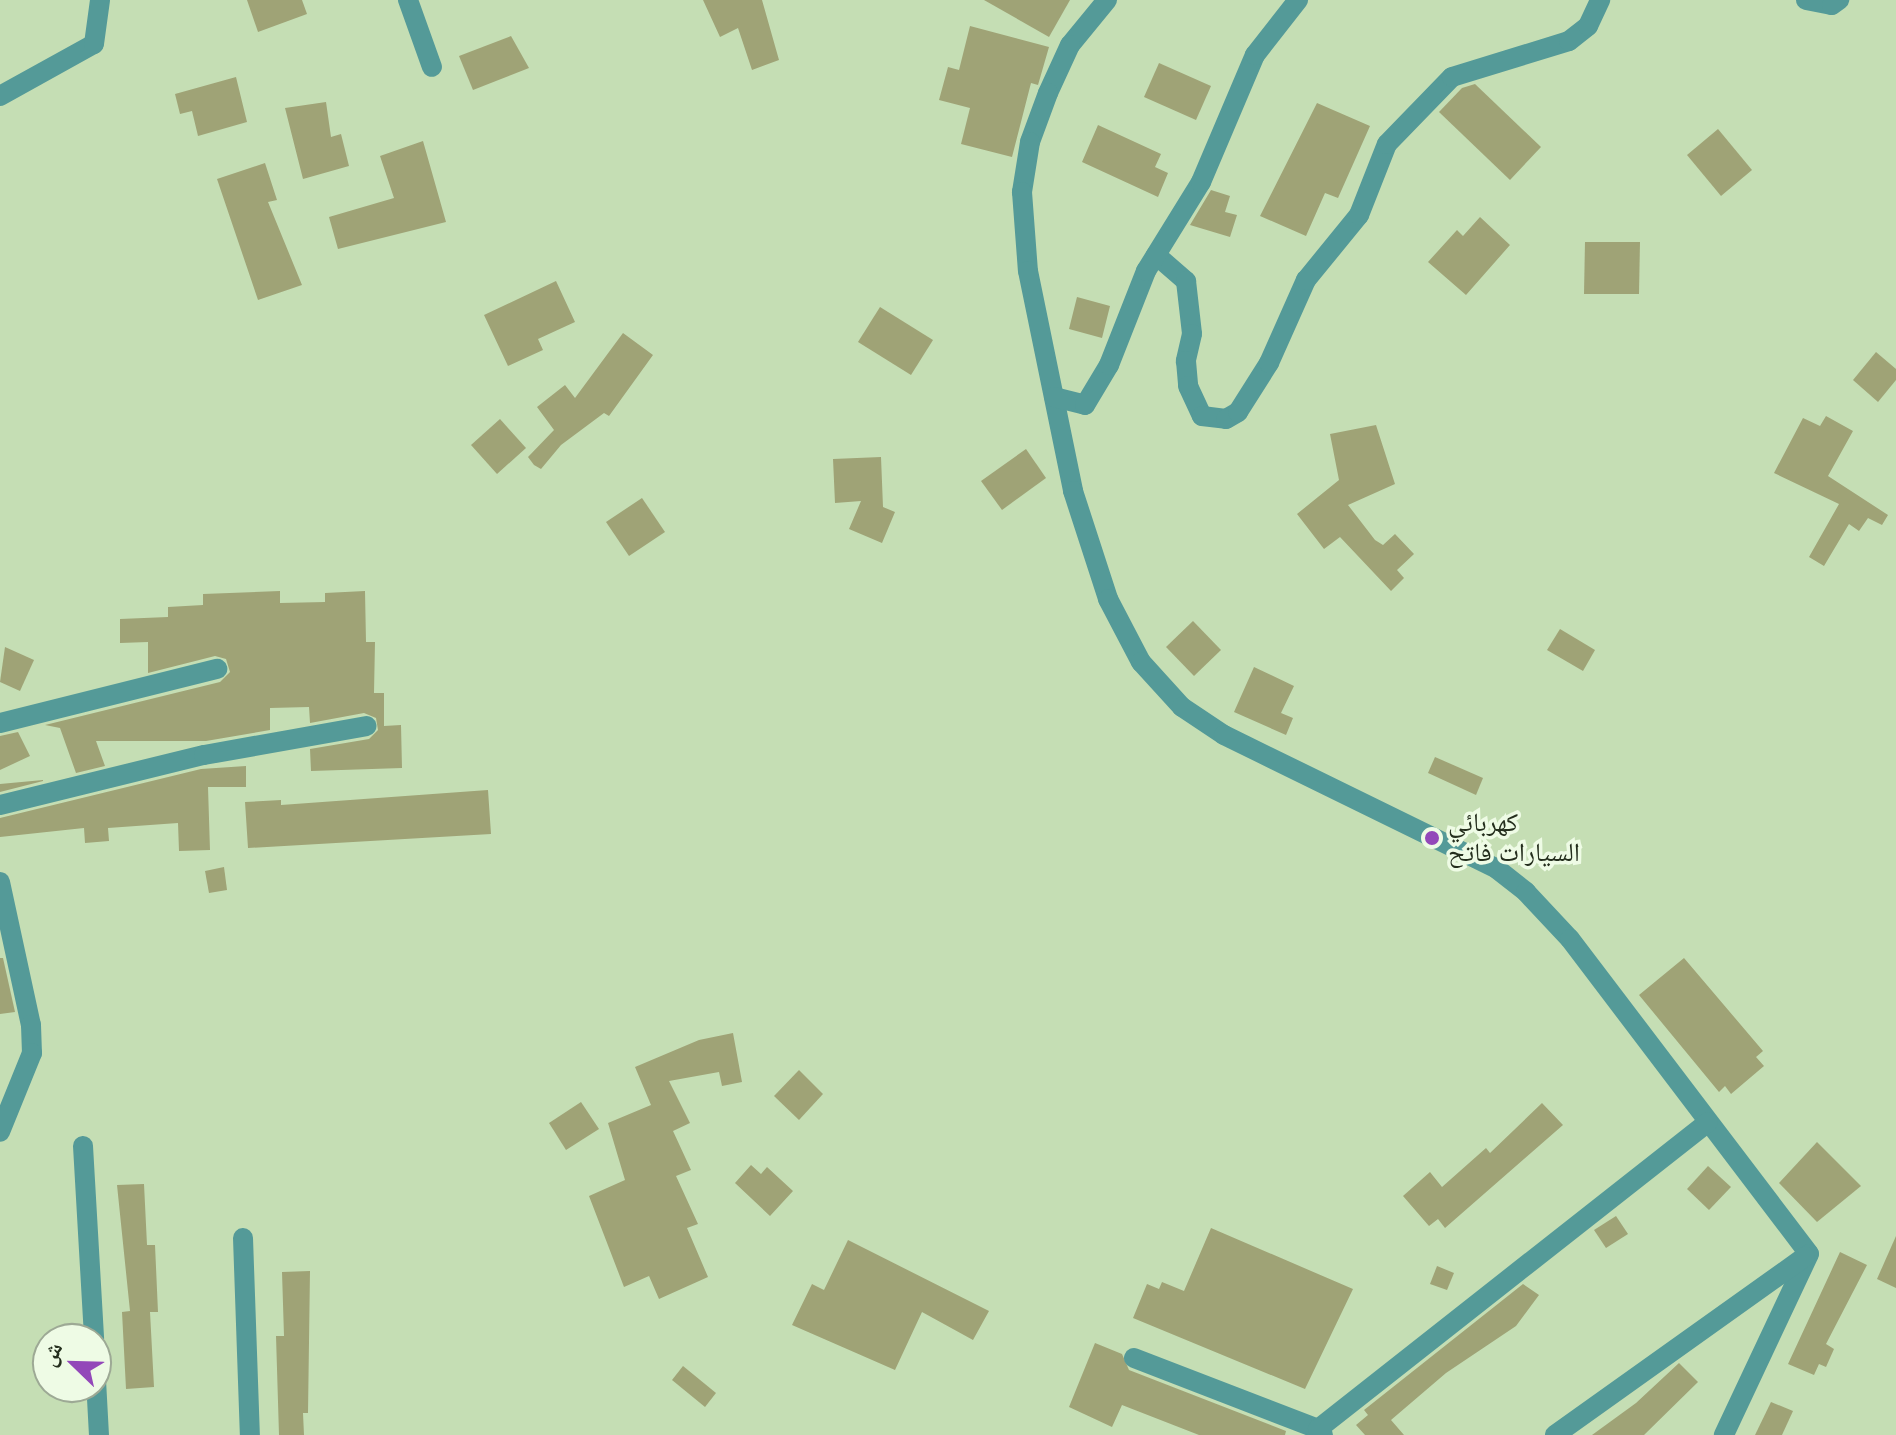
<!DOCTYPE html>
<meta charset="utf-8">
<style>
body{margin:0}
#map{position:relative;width:1896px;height:1435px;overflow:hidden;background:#c5deb4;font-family:Poppins,"Noto Naskh Arabic",sans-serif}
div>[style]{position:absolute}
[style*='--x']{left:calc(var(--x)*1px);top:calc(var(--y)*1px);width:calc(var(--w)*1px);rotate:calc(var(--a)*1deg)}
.building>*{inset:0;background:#9fa376}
.street>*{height:20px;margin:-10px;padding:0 10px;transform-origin:10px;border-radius:10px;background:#549a98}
.dots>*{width:22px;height:22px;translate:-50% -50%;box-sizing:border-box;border:4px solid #eefbe5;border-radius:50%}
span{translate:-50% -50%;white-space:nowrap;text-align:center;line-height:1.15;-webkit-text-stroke:7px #eefbe5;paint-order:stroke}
.poi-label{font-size:26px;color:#242e1d}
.left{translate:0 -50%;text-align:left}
.north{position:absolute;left:32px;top:1323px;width:80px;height:80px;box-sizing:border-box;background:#eefbe5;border:2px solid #9da995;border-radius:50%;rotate:293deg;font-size:22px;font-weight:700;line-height:32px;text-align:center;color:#242e1d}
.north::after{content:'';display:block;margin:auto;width:28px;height:36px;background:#9348b9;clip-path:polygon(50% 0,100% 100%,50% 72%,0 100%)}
</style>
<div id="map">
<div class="building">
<i style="clip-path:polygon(247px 0,302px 0,307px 14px,258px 32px)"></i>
<i style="clip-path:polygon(703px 0,762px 0,779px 60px,752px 70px,738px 28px,720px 37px)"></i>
<i style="clip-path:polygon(984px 0,1070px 0,1049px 37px)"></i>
<i style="clip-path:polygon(970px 26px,1049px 47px,1038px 85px,1031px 83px,1012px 157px,961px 144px,970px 108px,939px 100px,948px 67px,959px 70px)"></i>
<i style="clip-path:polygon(511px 36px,529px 68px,473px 90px,459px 56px)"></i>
<i style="clip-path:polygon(1159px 63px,1211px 86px,1196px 120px,1144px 97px)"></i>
<i style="clip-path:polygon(236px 77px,247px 122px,198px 136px,192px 111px,180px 114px,175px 94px)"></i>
<i style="clip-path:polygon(1475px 84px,1541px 147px,1510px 180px,1439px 112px,1462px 88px)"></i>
<i style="clip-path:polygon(326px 102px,331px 137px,341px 134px,349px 166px,303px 179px,285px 108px)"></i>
<i style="clip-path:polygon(1317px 103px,1370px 126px,1338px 198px,1325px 193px,1306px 236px,1260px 216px)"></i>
<i style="clip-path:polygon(1098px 125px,1161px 154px,1155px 167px,1168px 173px,1158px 197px,1082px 162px)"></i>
<i style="clip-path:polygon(1718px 129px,1752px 170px,1721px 196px,1687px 155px)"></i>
<i style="clip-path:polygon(423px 141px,446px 222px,338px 249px,329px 217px,394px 198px,380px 156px)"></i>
<i style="clip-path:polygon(265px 163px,277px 200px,268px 202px,302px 285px,258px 300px,217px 179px)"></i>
<i style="clip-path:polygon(1211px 190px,1230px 196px,1225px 212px,1237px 215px,1230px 237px,1190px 225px)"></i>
<i style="clip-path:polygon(1480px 217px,1510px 245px,1466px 295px,1428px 262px,1457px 230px,1463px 236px)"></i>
<i style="clip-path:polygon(1585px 242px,1640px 242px,1639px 294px,1584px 294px)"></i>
<i style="clip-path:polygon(556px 281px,575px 322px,538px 339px,543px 350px,508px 366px,484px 315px)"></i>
<i style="clip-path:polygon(1077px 297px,1110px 306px,1102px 338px,1069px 329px)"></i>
<i style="clip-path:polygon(880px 307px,933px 340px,911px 375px,858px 342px)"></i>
<i style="clip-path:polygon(623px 333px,653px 355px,609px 416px,604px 413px,561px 445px,541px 469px,534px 465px,528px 457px,554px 430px,537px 407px,565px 385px,575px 398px)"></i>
<i style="clip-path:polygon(1876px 352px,1896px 369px,1896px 380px,1878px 402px,1853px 380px)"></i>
<i style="clip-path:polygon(1826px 416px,1853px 431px,1828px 476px,1888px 515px,1882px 525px,1868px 518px,1859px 531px,1849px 524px,1824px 566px,1809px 557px,1839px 504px,1774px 473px,1803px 418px,1820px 426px)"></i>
<i style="clip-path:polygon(500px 419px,526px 448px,497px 474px,471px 445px)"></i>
<i style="clip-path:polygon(1376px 425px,1395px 484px,1348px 505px,1375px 540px,1383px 545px,1395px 534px,1414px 554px,1397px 570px,1404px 578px,1391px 591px,1340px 537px,1324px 549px,1297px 514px,1339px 480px,1330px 434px)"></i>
<i style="clip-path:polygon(1026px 449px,1046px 478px,1002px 510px,981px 481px)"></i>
<i style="clip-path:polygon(881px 457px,883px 507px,895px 512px,882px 543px,849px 529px,861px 501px,835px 503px,833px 459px)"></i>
<i style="clip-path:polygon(642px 498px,665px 532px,629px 556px,606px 522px)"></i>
<i style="clip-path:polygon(280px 591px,280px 603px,325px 602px,325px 593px,365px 591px,366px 642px,375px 642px,374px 693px,384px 693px,384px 726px,401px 725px,402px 768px,311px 771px,310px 749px,369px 739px,378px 730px,376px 718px,364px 713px,310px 723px,309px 707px,270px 708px,270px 730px,206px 741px,96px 741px,105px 766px,76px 773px,60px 728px,45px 725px,220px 682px,230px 672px,226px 659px,215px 656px,148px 673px,148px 642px,120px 643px,120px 619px,168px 617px,168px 607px,203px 605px,203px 594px)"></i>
<i style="clip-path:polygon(1193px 621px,1221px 650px,1194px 676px,1166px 647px)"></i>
<i style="clip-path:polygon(1560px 629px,1595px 650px,1583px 671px,1547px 650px)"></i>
<i style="clip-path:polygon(5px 647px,34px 660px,20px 691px,0 682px)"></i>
<i style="clip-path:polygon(1254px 667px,1294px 686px,1281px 713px,1293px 718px,1286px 735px,1234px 712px)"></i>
<i style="clip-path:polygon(18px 732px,30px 756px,0 770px,0 736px)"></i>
<i style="clip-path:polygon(1435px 757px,1483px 778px,1476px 795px,1428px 773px)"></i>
<i style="clip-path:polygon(246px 766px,246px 787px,208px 787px,210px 850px,179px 851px,178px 823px,108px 828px,109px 841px,85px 843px,84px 828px,0 837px,0 818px,201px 769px)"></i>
<i style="clip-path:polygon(43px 780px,43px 781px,0 792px,0 784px)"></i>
<i style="clip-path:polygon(488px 790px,491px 834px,248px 848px,245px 802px,281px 800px,281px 805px)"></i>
<i style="clip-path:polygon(224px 867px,227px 890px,209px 893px,205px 871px)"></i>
<i style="clip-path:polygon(0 958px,3px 958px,15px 1012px,0 1014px)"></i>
<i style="clip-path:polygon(1684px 958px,1763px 1051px,1756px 1057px,1764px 1066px,1731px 1094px,1725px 1086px,1719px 1092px,1639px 995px)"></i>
<i style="clip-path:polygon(733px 1033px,742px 1082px,722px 1086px,719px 1072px,669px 1081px,690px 1123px,673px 1131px,691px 1170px,676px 1176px,698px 1224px,687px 1228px,708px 1277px,659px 1299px,649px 1276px,624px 1287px,589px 1196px,625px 1180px,608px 1123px,651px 1105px,635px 1067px,699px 1040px)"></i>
<i style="clip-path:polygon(799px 1070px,823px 1094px,799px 1120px,774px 1096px)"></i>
<i style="clip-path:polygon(581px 1102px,599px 1129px,566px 1150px,549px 1123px)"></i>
<i style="clip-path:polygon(1542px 1103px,1563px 1125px,1445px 1228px,1438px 1219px,1429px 1226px,1403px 1196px,1430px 1172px,1442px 1187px,1486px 1148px,1490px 1153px)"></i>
<i style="clip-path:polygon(1817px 1142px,1861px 1186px,1817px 1222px,1779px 1183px)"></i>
<i style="clip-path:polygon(751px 1165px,761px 1174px,767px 1167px,793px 1191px,770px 1216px,735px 1183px)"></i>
<i style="clip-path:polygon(1708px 1166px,1731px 1187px,1709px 1210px,1687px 1189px)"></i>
<i style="clip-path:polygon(144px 1184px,147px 1245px,155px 1245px,158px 1312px,150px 1312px,154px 1387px,126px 1389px,122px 1312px,130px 1311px,117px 1185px)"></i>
<i style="clip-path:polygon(1616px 1216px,1628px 1234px,1606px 1248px,1594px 1230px)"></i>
<i style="clip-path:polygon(1211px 1228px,1353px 1289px,1305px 1389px,1133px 1318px,1147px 1284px,1159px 1289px,1162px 1282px,1184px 1291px)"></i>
<i style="clip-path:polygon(1896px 1236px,1896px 1288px,1877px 1279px)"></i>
<i style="clip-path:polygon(848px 1240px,989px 1311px,973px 1340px,922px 1312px,895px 1370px,792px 1325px,812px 1284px,824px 1290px)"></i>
<i style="clip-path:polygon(1840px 1252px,1867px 1265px,1826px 1344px,1834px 1349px,1826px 1367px,1819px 1364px,1814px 1375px,1788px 1364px)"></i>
<i style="clip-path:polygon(1437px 1266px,1454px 1273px,1447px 1290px,1430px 1284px)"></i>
<i style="clip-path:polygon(310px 1271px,308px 1413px,303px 1413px,304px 1435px,279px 1435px,276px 1336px,284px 1336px,282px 1272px)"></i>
<i style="clip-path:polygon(1523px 1284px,1539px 1295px,1516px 1326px,1446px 1373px,1391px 1420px,1404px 1435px,1365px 1435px,1356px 1425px,1368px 1415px,1364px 1410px)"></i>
<i style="clip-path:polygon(1095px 1343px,1122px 1354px,1129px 1370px,1286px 1431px,1285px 1435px,1199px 1435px,1122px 1405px,1112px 1427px,1069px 1407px)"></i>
<i style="clip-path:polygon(1679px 1363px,1698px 1382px,1644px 1435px,1592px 1435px,1636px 1403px)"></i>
<i style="clip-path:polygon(683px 1366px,716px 1393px,705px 1407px,672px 1380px)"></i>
<i style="clip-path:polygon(1771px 1402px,1793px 1411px,1782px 1435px,1755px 1435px)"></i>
</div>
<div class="street">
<i style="--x:408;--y:0;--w:71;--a:70.3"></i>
<i style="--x:1107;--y:0;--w:58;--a:129.4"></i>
<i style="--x:1070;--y:45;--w:53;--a:114.6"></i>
<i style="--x:1048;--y:93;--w:52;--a:110.2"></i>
<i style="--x:1030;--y:142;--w:51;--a:99.1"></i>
<i style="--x:1022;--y:192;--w:79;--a:85.7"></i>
<i style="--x:1028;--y:271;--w:225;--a:78.4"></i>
<i style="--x:1073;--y:491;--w:114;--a:72"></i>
<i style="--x:1108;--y:599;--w:71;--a:62.4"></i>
<i style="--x:1141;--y:662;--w:61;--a:47.7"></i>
<i style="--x:1182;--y:707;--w:50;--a:33.7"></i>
<i style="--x:1224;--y:735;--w:304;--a:26.1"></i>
<i style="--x:1497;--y:869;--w:37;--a:38"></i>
<i style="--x:1526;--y:892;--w:64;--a:46.9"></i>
<i style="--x:1570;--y:939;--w:395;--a:52.8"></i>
<i style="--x:1809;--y:1254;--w:200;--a:115.2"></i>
<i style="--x:1806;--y:0;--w:26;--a:11"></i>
<i style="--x:1832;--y:5;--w:9;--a:-36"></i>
<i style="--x:0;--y:96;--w:107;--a:-29"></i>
<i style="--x:94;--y:44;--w:44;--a:-82.2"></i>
<i style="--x:1156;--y:255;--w:40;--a:41"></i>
<i style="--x:1186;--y:281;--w:53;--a:83.5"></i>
<i style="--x:1192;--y:334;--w:28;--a:103"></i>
<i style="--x:1186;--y:361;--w:25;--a:85"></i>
<i style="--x:1188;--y:386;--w:33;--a:65"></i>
<i style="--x:1202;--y:416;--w:24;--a:7"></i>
<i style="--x:1226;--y:419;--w:14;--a:-30"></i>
<i style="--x:1238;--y:412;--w:58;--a:-57.7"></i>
<i style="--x:1269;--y:363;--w:91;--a:-66"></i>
<i style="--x:1306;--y:280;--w:84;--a:-50.8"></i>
<i style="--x:1359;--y:215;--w:76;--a:-68.5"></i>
<i style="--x:1387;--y:144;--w:93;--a:-45.9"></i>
<i style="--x:1452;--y:77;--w:122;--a:-17.1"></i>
<i style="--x:1569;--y:41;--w:24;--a:-38"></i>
<i style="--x:1588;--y:26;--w:29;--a:-65"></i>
<i style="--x:1054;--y:397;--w:32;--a:14"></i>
<i style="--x:1085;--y:405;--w:47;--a:-59"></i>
<i style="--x:1109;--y:365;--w:101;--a:-68.5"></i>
<i style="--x:1146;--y:271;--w:105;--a:-58.3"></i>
<i style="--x:1201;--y:182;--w:138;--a:-67"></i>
<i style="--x:1255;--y:55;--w:70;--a:-52"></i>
<i style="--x:0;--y:723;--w:224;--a:-14"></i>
<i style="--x:0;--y:805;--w:210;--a:-13.8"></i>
<i style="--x:204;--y:755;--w:165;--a:-10.1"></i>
<i style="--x:0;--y:882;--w:146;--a:77.8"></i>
<i style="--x:31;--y:1025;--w:28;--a:88"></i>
<i style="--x:32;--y:1053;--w:85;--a:112.1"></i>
<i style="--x:83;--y:1146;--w:193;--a:86.7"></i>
<i style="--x:243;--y:1238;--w:197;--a:88"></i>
<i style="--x:1134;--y:1358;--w:197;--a:21.1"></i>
<i style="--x:96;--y:1380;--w:55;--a:86.9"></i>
<i style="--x:1323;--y:1435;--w:8;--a:-130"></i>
<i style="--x:1318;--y:1429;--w:496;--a:-38.2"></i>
<i style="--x:1555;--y:1435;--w:307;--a:-35.5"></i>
</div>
<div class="dots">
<i style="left:1432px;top:838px;background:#9348b9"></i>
</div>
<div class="poi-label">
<span class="left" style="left:1448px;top:838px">كهربائي<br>السيارات فاتح</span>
</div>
<div class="north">ش</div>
</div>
